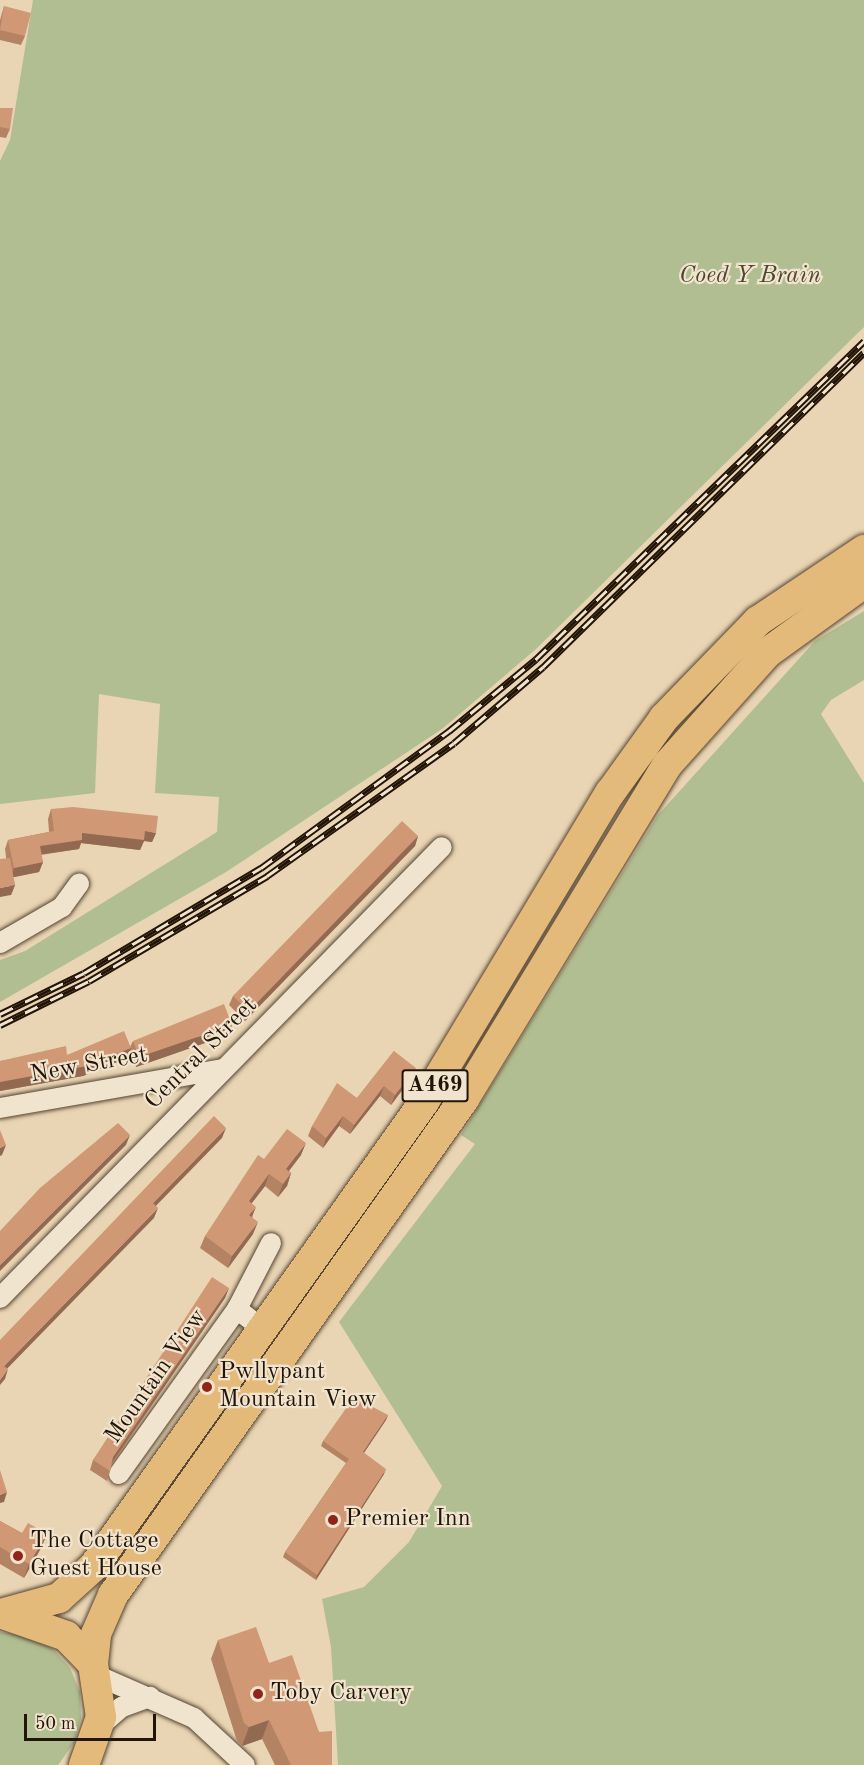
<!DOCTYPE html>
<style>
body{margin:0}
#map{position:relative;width:864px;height:1765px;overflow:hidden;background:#e9d5b4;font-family:"Old Standard TT",serif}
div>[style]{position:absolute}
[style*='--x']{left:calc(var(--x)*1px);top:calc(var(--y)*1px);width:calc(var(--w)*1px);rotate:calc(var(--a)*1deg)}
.green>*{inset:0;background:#b1be91}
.roads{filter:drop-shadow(0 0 2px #544432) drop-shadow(0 0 2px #544432)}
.street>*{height:20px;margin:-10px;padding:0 10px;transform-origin:10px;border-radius:10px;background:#f1e4ce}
.primary>*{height:30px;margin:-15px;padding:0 15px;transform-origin:15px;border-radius:15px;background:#e4ba7a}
.rail>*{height:7px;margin-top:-3.5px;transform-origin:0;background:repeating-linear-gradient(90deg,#f1e4ce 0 14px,#221406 0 28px);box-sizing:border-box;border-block:2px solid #221406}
.wall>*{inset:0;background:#b38364}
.shaded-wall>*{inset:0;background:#926a51}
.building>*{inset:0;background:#d09874}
.dots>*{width:16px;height:16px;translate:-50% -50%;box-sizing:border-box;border:3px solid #f1e4ce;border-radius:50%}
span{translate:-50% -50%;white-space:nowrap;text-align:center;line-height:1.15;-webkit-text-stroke:4.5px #f1e4ce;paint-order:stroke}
.shield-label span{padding:2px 4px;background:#f1e4ce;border:2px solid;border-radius:4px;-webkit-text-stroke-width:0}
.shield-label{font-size:22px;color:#221406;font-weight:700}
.park-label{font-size:24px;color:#4d4730;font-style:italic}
.street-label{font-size:24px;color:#221406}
.poi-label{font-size:24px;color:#221406}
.left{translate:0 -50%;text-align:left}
.scale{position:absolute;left:24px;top:1714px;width:132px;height:27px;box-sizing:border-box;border:3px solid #221406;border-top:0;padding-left:8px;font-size:18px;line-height:21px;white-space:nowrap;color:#221406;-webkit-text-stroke:4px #f1e4ce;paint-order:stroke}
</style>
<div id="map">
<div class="green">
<i style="clip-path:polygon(33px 0,864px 0,864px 327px,536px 649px,442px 729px,226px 872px,0 1002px,0 960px,25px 951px,217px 832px,219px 797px,155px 793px,160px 704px,99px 694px,95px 793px,0 804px,0 161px,10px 140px)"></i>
<i style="clip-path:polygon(864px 611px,864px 680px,831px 700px,821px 714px,864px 783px,864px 1765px,338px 1765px,331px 1647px,322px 1599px,364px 1587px,409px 1542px,442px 1486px,339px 1322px,475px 1144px,461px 1135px,658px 815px,815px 641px)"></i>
<i style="clip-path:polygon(0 1632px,31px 1636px,53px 1649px,70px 1668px,80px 1692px,81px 1718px,74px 1743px,58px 1765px,0 1765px)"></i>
</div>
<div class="roads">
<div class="street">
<i style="--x:0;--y:943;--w:72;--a:-30.1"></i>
<i style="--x:62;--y:907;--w:29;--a:-54"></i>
<i style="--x:0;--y:1108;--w:226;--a:-9.9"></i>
<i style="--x:0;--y:1298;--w:631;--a:-45.58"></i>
<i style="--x:237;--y:1309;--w:74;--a:-62.7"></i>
<i style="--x:119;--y:1474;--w:203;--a:-54.4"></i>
<i style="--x:237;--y:1309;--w:33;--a:38"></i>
<i style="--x:96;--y:1675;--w:107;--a:23.7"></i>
<i style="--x:194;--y:1718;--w:69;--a:42.7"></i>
<i style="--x:101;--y:1725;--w:28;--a:-41"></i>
<i style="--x:122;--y:1707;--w:30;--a:-20"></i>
</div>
<div class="primary">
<i style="--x:1;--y:1614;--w:60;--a:-15.4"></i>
<i style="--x:59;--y:1598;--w:47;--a:-42.4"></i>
<i style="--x:94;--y:1566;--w:569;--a:-54.58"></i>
<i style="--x:424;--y:1102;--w:361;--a:-59"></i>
<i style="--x:610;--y:793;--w:92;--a:-54.2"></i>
<i style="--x:664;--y:718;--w:135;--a:-45.9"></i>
<i style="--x:758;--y:621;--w:128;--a:-33.8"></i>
<i style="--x:3;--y:1614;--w:67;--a:19.2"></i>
<i style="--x:66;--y:1636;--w:39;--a:46"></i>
<i style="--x:93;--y:1664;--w:54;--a:81.4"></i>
<i style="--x:101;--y:1717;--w:51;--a:109.5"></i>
<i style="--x:93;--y:1664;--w:30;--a:-84"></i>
<i style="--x:96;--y:1634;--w:43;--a:-66.4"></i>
<i style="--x:113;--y:1595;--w:608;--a:-54.71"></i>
<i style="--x:464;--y:1099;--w:391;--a:-58.7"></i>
<i style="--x:667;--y:765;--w:150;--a:-48.2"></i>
<i style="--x:767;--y:653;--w:120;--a:-35.8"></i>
</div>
</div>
<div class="rail">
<i style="--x:0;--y:1014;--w:93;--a:-26"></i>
<i style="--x:84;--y:973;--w:206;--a:-30.7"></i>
<i style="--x:261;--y:868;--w:233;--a:-36.1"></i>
<i style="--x:449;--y:731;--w:113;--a:-39.6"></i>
<i style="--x:536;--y:659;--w:457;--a:-44.1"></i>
<i style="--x:0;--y:1025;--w:99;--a:-26.3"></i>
<i style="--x:89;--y:981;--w:207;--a:-30.5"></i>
<i style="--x:267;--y:876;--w:229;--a:-35.4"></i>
<i style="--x:454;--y:743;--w:117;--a:-40.5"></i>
<i style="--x:543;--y:667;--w:449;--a:-44.4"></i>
</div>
<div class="wall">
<i style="clip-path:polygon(4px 6px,25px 36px,21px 45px,0 40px,0 20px)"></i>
<i style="clip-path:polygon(0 108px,10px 129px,6px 138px,0 137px)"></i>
<i style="clip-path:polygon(51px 809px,156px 833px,152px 842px,144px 841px,140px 850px,81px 843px,79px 849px,41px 855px,43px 862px,39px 872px,13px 877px,15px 885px,11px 895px,5px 849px,8px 840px,49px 832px,48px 819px)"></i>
<i style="clip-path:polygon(418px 836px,415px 846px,245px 1021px,229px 1005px,233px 996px)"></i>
<i style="clip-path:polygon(228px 1035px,136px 1067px,130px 1052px,127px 1058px,83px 1076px,0 1091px,0 1061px,67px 1055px,130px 1047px,133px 1041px)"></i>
<i style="clip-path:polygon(394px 1051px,412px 1077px,391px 1105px,380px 1096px,350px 1134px,339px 1126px,323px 1148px,308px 1136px,312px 1126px,357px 1098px)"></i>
<i style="clip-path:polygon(301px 1155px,289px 1171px,291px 1173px,287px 1186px,278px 1197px,265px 1186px,252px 1203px,253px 1234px,228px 1268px,200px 1248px,205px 1236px,264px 1159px)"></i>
<i style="clip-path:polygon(229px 1288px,225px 1298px,112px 1464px,110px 1471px,107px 1481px,90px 1470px,93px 1460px)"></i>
<i style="clip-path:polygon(388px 1415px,386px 1420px,364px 1453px,384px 1474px,316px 1580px,283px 1557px,285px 1552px,346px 1463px,321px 1446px,323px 1441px)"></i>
<i style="clip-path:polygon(0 1521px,22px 1533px,47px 1534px,41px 1548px,24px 1578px,0 1564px)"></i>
<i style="clip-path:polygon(218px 1640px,269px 1663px,319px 1732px,332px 1765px,275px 1765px,262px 1739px,242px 1746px,237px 1741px,211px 1659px)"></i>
</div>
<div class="shaded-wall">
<i style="clip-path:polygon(145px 831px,156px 833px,152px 842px,144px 841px,140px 850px,81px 843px,79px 849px,36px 855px,40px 846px,82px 833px)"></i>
<i style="clip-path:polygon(418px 836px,415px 846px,245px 1021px,249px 1011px)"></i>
<i style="clip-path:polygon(43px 862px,39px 872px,10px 878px,14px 868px)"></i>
<i style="clip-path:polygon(15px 885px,11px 895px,0 897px,0 888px)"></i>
<i style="clip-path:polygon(232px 1025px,228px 1035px,136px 1067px,139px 1057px)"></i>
<i style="clip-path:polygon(131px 1048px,127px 1058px,83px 1076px,0 1091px,0 1082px)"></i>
<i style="clip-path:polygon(416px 1068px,412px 1077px,391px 1105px,395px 1095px)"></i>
<i style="clip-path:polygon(384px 1086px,380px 1096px,350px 1134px,354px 1125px)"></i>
<i style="clip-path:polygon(343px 1116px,339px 1126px,323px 1148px,326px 1138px)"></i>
<i style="clip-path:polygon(226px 1128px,222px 1138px,149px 1213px,153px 1203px)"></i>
<i style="clip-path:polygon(130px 1135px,126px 1145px,0 1271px,0 1265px)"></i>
<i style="clip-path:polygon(306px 1143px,301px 1155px,281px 1181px,286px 1169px)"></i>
<i style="clip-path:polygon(6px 1145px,2px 1155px,0 1156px,0 1148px)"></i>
<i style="clip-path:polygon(291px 1173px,287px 1186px,278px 1197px,283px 1184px)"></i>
<i style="clip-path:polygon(269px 1174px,265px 1186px,244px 1213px,249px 1201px)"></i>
<i style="clip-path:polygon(256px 1207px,251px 1219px,249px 1215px)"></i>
<i style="clip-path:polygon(158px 1208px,154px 1218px,0 1376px,4px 1366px)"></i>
<i style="clip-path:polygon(258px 1222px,253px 1234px,228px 1268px,232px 1256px)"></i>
<i style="clip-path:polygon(229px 1288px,225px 1298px,109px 1467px,113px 1457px)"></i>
<i style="clip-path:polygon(8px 1369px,5px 1379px,0 1385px,0 1380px)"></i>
<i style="clip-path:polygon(388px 1415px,386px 1420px,361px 1457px,363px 1452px)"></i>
<i style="clip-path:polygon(386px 1469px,384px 1474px,316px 1580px,317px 1575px)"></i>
<i style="clip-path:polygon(7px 1492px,4px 1502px,0 1503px,0 1495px)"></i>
<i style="clip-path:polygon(47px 1534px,41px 1548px,24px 1578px,29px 1564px)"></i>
<i style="clip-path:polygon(269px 1720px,262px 1739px,242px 1746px,249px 1727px)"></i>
</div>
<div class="building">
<i style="clip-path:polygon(4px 6px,31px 13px,25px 36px,0 30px)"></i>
<i style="clip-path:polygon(0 108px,13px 108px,10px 129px,0 127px)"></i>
<i style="clip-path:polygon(73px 807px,158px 816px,156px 833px,145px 831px,144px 840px,82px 833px,82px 840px,40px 846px,43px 862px,14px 868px,8px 840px,54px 831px,51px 809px)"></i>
<i style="clip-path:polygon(402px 821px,418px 836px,249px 1011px,233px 996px)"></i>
<i style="clip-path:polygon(10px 858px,15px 885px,0 888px,0 859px)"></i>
<i style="clip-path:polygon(224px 1004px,232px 1025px,139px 1057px,133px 1041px)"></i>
<i style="clip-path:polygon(124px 1031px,131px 1048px,87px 1066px,0 1082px,0 1061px,66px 1046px,67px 1055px)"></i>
<i style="clip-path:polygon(394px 1051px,416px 1068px,395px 1095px,384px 1086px,354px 1125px,343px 1116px,326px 1138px,312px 1126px,337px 1083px,357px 1098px)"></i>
<i style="clip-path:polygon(214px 1116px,226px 1128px,153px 1203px,158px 1208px,4px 1366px,8px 1369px,0 1380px,0 1340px)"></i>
<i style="clip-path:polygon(118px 1123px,130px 1135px,0 1265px,0 1231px,40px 1188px)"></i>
<i style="clip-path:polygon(287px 1129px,306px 1143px,286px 1169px,291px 1173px,283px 1184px,269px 1174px,249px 1201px,256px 1207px,249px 1215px,258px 1222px,232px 1256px,205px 1236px,258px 1155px,264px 1159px)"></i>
<i style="clip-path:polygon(0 1130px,6px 1145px,0 1148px)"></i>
<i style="clip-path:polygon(212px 1277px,229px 1288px,113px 1457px,110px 1471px,93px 1460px)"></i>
<i style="clip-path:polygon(354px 1397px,388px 1415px,363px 1452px,386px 1469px,317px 1575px,285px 1552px,349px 1459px,323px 1441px)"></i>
<i style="clip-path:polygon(0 1470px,7px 1492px,0 1495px)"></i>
<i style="clip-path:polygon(0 1521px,22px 1533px,28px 1523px,47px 1534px,29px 1564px,0 1547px)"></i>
<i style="clip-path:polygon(256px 1627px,269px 1663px,292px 1655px,319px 1732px,332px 1731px,332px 1765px,291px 1765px,269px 1720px,249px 1727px,244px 1723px,218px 1640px)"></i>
</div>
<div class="dots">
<i style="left:207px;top:1387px;background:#8f2418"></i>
<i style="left:333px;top:1520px;background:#8f2418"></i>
<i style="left:18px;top:1556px;background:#8f2418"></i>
<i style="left:258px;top:1694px;background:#8f2418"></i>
</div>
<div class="shield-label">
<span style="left:435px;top:1086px">A469</span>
</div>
<div class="park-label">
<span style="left:750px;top:277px">Coed Y Brain</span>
</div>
<div class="street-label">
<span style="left:202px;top:1054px;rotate:-45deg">Central Street</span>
<span style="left:89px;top:1066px;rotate:-10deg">New Street</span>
<span style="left:157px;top:1377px;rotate:-55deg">Mountain View</span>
</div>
<div class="poi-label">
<span class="left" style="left:219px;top:1387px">Pwllypant<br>Mountain View</span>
<span class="left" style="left:345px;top:1520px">Premier Inn</span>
<span class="left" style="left:30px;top:1556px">The Cottage<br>Guest House</span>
<span class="left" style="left:270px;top:1694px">Toby Carvery</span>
</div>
<div class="scale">50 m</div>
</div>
